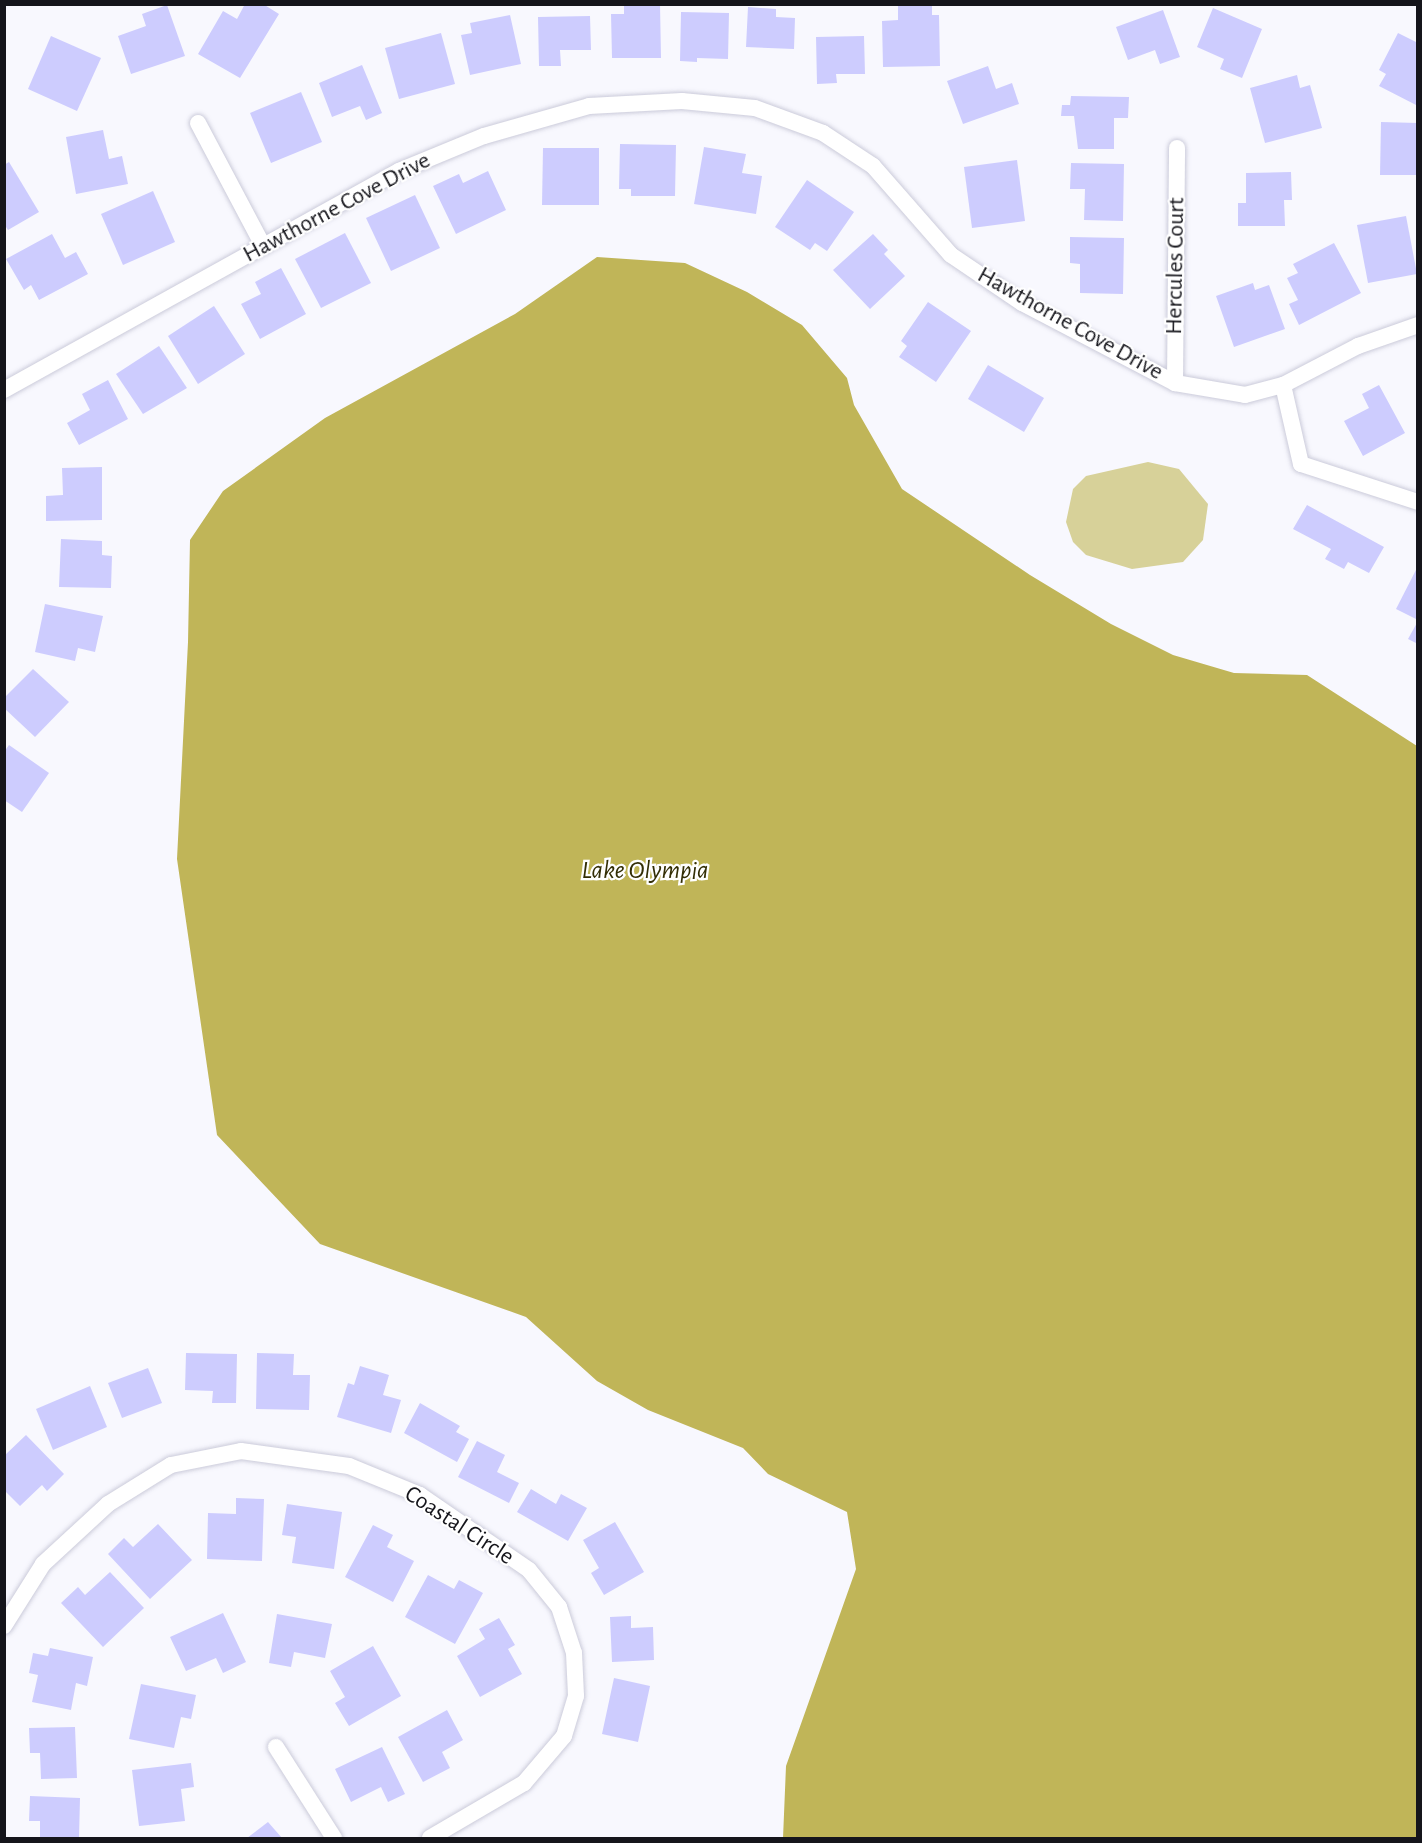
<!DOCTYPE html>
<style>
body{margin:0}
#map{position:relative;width:1422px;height:1843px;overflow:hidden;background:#f8f8fe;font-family:"Alegreya Sans",sans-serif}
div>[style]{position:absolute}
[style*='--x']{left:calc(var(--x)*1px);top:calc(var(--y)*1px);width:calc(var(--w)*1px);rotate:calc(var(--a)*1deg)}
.green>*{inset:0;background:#d7d199}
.water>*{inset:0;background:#c0b558}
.building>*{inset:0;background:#cdccfe}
.roads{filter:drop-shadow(0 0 2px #cbcbda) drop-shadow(0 0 2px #cbcbda)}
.street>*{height:16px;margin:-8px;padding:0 8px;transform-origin:8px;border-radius:8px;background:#fff}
span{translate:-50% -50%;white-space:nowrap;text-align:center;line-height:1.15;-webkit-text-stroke:4.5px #fff;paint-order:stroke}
.street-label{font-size:24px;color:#15151b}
.water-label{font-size:26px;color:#332e05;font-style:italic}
.frame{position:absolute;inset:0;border:6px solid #15151b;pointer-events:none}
</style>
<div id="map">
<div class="green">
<i style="clip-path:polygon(1148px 462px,1179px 469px,1208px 504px,1203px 540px,1183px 562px,1132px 569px,1086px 555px,1073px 542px,1066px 522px,1073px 489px,1086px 476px)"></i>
</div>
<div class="water">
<i style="clip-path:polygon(597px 257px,685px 263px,747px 292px,802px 325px,847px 378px,854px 405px,902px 489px,1030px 575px,1111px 624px,1173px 655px,1234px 673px,1307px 675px,1417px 746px,1417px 1838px,783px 1838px,786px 1766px,856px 1569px,847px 1512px,768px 1474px,743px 1448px,648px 1410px,597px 1381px,526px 1317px,320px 1244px,217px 1135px,177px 859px,188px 642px,190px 540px,223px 491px,325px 418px,515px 314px)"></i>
</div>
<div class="building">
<i style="clip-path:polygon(245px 4px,263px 4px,279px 14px,240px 78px,198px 54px,223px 11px,237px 19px)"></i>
<i style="clip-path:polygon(624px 4px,660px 4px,661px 58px,612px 58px,611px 14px,624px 14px)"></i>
<i style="clip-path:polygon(898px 4px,932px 4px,932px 15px,939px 15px,940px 66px,883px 67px,882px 21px,898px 20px)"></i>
<i style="clip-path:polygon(167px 5px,185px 56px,131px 74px,118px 36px,146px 26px,142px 14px)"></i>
<i style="clip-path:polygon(748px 7px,776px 9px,776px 17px,795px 18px,794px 49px,746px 47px)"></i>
<i style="clip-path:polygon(1213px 8px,1262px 29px,1242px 78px,1220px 69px,1224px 59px,1197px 47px)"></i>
<i style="clip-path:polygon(1163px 10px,1180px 57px,1160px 64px,1155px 50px,1128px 60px,1116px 27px)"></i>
<i style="clip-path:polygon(681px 12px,729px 13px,728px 59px,697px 58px,697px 62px,680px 61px)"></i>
<i style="clip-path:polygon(510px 15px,521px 64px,470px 75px,461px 35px,472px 33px,470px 23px)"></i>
<i style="clip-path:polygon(590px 16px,591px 50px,560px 50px,561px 66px,539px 66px,538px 17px)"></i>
<i style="clip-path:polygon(441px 33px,455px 84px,399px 99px,385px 48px)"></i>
<i style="clip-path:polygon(1398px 33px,1418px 43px,1418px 106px,1379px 86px,1386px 74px,1379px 70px)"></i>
<i style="clip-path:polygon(51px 36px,101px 58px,77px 111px,28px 89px)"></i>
<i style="clip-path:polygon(864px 36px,865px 74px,836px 74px,837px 83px,817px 84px,816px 37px)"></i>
<i style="clip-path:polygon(362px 65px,382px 113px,366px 120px,360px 106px,332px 117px,319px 83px)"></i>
<i style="clip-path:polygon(988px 66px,996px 89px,1012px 83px,1019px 104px,963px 124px,947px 81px)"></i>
<i style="clip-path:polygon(1297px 75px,1300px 88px,1310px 85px,1322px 128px,1265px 143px,1250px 88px)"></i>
<i style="clip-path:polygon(301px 92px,322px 142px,271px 163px,250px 113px)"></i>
<i style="clip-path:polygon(1071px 96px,1129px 97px,1128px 118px,1114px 118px,1114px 149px,1078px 149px,1074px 116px,1061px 116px,1062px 105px,1070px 105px)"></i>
<i style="clip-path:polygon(1381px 122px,1418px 123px,1418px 175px,1380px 175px)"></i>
<i style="clip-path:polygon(103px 130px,109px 159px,122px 156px,128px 184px,76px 194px,66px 137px)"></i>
<i style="clip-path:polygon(620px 144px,676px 145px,675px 196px,631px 196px,631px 189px,619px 189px)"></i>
<i style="clip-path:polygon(704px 147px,746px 154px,742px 173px,762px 176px,756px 214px,694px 204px)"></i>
<i style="clip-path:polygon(543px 148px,599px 148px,599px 205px,542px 205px)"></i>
<i style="clip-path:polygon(1017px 160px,1025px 221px,972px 228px,964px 167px)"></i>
<i style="clip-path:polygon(9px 162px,39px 212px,8px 230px,4px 224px,4px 165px)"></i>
<i style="clip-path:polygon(1071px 163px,1124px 164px,1123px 221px,1084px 220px,1085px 189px,1070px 189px)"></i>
<i style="clip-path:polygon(488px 171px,506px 210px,456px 234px,433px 186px,459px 174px,463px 183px)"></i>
<i style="clip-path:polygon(1291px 172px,1292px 200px,1284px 200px,1285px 226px,1238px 226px,1238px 203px,1246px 203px,1246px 173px)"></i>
<i style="clip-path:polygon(807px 180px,854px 212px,827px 251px,815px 243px,810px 250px,775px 227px)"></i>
<i style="clip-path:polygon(153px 191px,175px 242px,123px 265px,101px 214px)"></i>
<i style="clip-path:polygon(415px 195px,440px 248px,391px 271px,366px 218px)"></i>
<i style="clip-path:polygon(1406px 216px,1417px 274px,1368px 283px,1357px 225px)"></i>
<i style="clip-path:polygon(345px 233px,371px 283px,321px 308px,295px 259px)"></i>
<i style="clip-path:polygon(52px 234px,65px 258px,76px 252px,88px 274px,39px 300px,31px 285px,24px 290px,6px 259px)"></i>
<i style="clip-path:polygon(873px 234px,888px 250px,884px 254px,905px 276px,870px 309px,833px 270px)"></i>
<i style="clip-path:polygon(1070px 237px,1124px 238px,1123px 294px,1080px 293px,1080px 264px,1070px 263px)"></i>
<i style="clip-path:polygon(1334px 243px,1361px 293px,1299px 325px,1289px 304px,1298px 300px,1287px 278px,1298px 273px,1293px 264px)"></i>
<i style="clip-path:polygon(281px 268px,306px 314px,260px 339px,241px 304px,261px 294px,255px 282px)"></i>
<i style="clip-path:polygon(1253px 283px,1255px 290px,1269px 285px,1285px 329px,1234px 347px,1216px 296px)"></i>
<i style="clip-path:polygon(928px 302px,971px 331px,936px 382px,899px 357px,907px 346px,901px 341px)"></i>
<i style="clip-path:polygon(214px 306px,245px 354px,198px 384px,168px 336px)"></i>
<i style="clip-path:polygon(159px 346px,187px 388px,143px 414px,116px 374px)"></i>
<i style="clip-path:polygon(988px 365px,1044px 398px,1024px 432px,968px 399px)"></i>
<i style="clip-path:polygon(108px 380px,128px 419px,79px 445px,67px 423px,90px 410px,82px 394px)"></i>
<i style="clip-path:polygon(1379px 385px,1405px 433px,1363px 456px,1344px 421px,1369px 408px,1362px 394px)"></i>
<i style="clip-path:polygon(102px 467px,102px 520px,46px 521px,46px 496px,63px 495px,62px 468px)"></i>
<i style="clip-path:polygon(1307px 505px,1384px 547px,1369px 573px,1348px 562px,1344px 569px,1325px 559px,1331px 549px,1293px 529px)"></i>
<i style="clip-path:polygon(61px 539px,102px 541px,102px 555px,112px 556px,111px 588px,59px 587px)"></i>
<i style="clip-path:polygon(1418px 566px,1418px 620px,1396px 609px)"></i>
<i style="clip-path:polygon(45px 604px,103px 616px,95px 652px,78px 648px,75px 661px,35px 652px)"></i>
<i style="clip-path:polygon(1418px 621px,1418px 644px,1408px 639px)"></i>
<i style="clip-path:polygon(33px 669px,69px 702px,35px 737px,4px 708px,4px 698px)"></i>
<i style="clip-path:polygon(9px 745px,49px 773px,22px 812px,4px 800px,4px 752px)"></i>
<i style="clip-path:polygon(186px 1353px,237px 1354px,236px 1403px,212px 1403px,213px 1391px,185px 1390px)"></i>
<i style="clip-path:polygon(257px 1353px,294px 1354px,293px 1375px,310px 1375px,309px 1410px,256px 1409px)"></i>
<i style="clip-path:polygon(360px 1366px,389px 1375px,383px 1395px,401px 1400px,391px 1433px,337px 1417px,348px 1383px,354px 1385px)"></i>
<i style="clip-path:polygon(148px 1368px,162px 1403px,122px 1418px,108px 1383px)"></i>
<i style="clip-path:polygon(90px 1386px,107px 1427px,53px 1450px,36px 1409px)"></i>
<i style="clip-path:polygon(420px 1403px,460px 1426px,456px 1432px,469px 1439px,457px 1462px,404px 1433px)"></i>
<i style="clip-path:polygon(26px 1435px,64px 1474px,47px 1491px,42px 1485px,20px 1506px,4px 1490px,4px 1456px)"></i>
<i style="clip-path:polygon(477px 1441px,505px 1455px,497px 1472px,519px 1483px,509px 1503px,458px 1477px)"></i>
<i style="clip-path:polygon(531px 1489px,556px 1504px,561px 1494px,587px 1508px,568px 1541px,517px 1512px)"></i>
<i style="clip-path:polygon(236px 1498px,264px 1499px,262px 1561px,207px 1559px,208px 1513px,236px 1514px)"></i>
<i style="clip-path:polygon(287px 1504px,342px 1512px,334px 1569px,292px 1563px,296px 1537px,282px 1535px)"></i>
<i style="clip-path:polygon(615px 1522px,644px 1572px,604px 1595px,591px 1573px,599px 1568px,583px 1540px)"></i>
<i style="clip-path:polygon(158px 1524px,192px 1560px,150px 1599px,108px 1554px,124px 1538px,133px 1547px)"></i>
<i style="clip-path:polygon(373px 1525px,393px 1535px,387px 1547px,414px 1561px,393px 1602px,345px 1577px)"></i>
<i style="clip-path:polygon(110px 1572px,144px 1608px,103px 1647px,61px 1603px,78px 1587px,85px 1595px)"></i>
<i style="clip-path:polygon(428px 1575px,454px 1589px,459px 1580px,483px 1593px,455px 1644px,405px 1617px)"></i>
<i style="clip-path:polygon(223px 1613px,246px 1662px,223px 1673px,216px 1658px,186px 1671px,170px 1637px)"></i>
<i style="clip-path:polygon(277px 1614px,332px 1624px,325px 1658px,294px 1652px,291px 1667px,269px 1663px)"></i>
<i style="clip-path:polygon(631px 1616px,631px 1628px,653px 1627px,654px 1660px,612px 1662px,610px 1617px)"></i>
<i style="clip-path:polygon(499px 1618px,515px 1645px,508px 1649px,522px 1674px,480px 1697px,457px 1656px,485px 1639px,479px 1629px)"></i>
<i style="clip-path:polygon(373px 1646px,401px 1696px,349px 1726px,335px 1703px,345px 1697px,330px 1671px)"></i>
<i style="clip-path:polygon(50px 1648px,93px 1657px,87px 1686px,76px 1683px,71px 1710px,32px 1702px,38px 1675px,29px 1673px,33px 1653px,48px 1656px)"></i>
<i style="clip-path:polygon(614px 1678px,650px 1686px,638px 1742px,602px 1734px)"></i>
<i style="clip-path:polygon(141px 1684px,196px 1695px,191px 1719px,181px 1717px,174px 1748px,129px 1739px)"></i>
<i style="clip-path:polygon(447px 1710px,463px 1740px,442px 1752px,450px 1768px,423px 1782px,398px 1737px)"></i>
<i style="clip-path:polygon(75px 1727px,77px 1778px,41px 1779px,40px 1753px,30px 1753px,29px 1728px)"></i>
<i style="clip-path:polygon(382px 1747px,405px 1794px,388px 1802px,381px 1787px,351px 1802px,335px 1769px)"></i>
<i style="clip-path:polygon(191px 1763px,194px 1787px,181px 1789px,185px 1821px,139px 1826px,132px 1770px)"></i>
<i style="clip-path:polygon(30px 1796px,80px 1798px,79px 1838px,40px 1838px,40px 1821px,29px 1821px)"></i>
<i style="clip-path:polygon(268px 1822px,282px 1838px,247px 1838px)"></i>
</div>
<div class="roads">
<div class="street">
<i style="--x:198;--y:123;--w:139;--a:62.1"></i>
<i style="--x:1175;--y:383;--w:235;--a:-89.5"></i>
<i style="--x:1283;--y:385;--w:81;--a:77.2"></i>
<i style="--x:1301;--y:464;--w:123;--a:18"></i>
<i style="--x:4;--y:390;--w:452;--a:-29"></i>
<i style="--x:399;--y:171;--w:92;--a:-22.4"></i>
<i style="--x:484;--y:136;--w:109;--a:-15.9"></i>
<i style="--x:589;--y:106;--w:93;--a:-3.1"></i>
<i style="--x:682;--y:101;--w:73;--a:5.5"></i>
<i style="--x:755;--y:108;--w:72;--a:20.2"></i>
<i style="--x:823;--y:133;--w:60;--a:33.4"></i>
<i style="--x:873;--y:166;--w:118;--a:48.8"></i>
<i style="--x:951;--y:255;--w:86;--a:34.1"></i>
<i style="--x:1022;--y:303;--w:173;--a:27.6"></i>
<i style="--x:1175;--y:383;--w:71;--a:9.7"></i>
<i style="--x:1245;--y:395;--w:39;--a:-15"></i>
<i style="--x:1283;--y:385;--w:85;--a:-27.5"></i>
<i style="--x:1358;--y:346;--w:64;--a:-19.3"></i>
<i style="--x:4;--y:1626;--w:73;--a:-57.8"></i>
<i style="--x:43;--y:1564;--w:88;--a:-42.7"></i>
<i style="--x:108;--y:1504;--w:74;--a:-31.8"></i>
<i style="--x:171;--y:1465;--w:71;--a:-11.3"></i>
<i style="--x:241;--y:1451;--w:109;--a:7.9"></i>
<i style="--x:349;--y:1466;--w:77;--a:22.2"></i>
<i style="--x:420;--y:1495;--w:132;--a:34.5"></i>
<i style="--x:529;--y:1570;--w:48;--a:51"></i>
<i style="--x:559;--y:1607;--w:48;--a:71.9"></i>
<i style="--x:574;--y:1653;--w:43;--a:87.3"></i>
<i style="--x:576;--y:1696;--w:42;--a:106.7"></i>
<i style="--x:564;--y:1736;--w:62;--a:130.4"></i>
<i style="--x:524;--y:1783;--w:109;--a:149.7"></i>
<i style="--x:276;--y:1747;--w:108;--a:57.5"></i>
</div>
</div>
<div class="street-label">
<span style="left:337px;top:208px;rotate:-28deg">Hawthorne Cove Drive</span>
<span style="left:1176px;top:266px;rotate:-89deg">Hercules Court</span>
<span style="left:1070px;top:324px;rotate:29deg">Hawthorne Cove Drive</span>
<span style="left:459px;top:1526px;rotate:33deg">Coastal Circle</span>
</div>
<div class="water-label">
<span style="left:645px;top:871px">Lake Olympia</span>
</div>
<div class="frame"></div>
</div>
